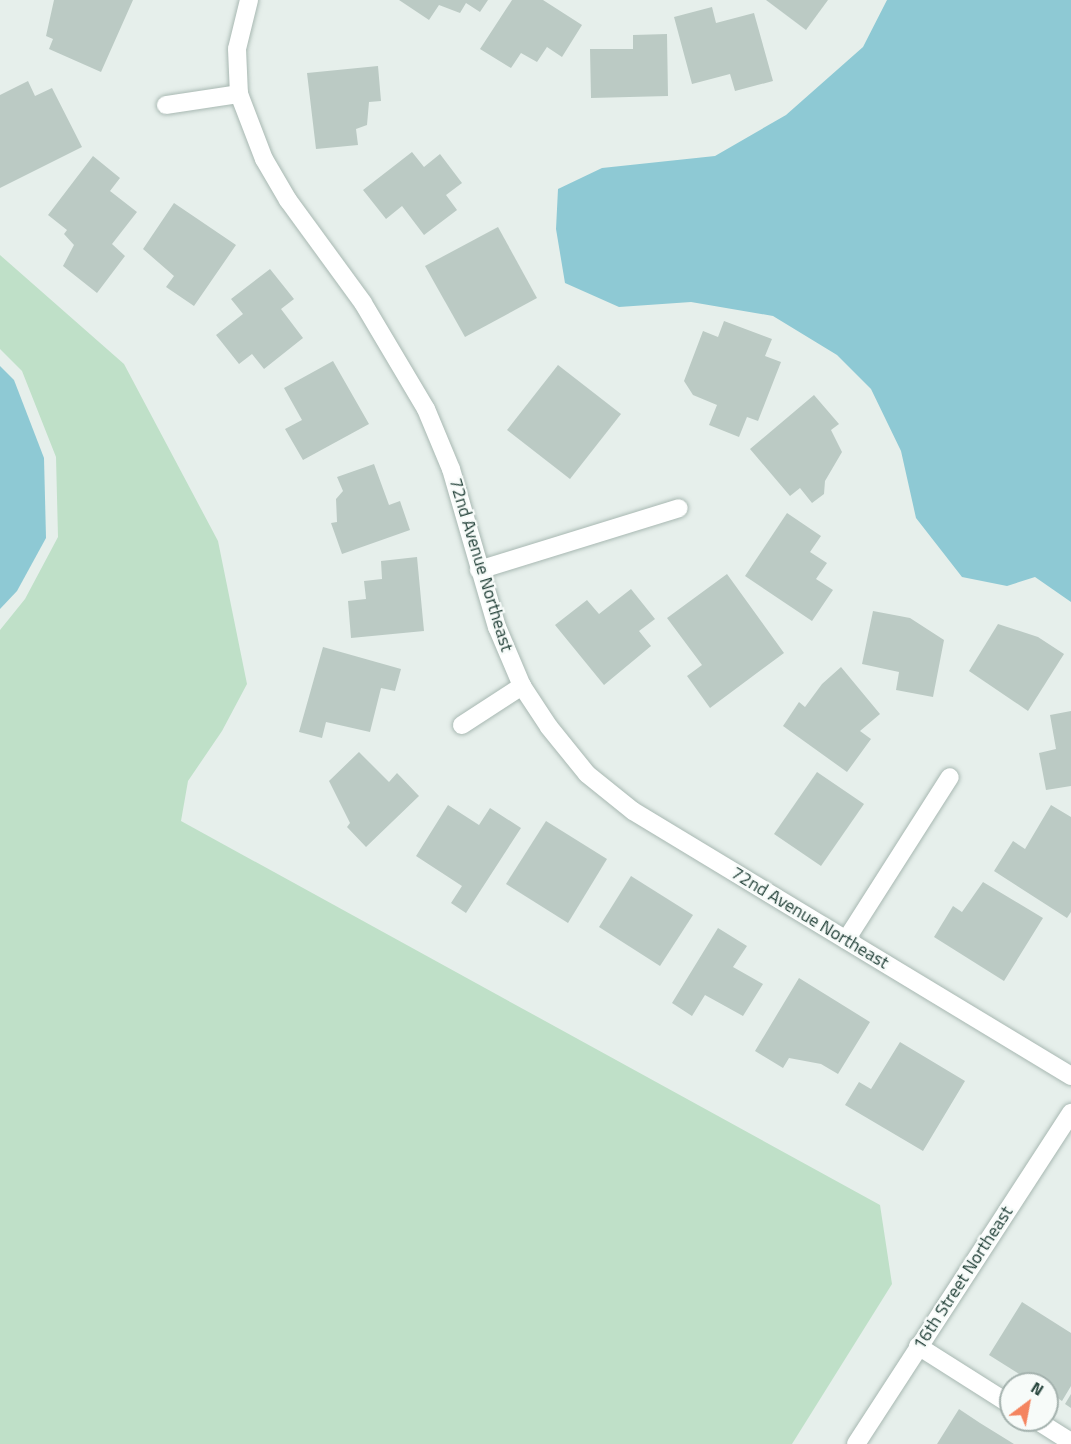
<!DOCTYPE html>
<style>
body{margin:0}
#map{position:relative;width:1071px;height:1444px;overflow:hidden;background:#e6efeb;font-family:"Titillium Web",sans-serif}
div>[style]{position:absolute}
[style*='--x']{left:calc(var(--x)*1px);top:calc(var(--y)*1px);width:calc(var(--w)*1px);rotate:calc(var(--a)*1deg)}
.green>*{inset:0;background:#bfe0c8}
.water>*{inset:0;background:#8ec9d4}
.building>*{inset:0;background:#bbcac4}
.roads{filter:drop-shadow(0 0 2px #a8b8b2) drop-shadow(0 0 2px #a8b8b2)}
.minor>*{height:18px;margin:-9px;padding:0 9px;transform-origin:9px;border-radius:9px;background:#fff}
span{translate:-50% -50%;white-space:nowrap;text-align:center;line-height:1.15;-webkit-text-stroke:4.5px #f7fbf9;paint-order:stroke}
.street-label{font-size:18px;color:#24423a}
.north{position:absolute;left:999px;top:1372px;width:60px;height:60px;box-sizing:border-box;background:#f7fbf9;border:2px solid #a3b1ad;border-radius:50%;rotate:32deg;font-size:16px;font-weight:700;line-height:24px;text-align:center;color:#24423a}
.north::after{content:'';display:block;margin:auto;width:21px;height:27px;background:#f4845f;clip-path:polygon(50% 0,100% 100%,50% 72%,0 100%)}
</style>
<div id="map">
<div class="green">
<i style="clip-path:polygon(0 255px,124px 364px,218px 541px,247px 684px,222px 731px,188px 781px,181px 821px,880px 1205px,892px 1284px,792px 1444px,0 1444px,0 630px,25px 599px,58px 537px,56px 457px,22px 371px,0 349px)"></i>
</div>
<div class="water">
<i style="clip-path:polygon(887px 0,1071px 0,1071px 602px,1035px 577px,1007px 586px,962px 577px,916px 518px,901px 451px,871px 389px,837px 355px,773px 316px,691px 302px,619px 307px,565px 283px,556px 229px,558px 189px,602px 168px,715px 156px,786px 115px,863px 47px)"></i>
<i style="clip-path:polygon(0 366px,14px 380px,44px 458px,46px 538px,17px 591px,0 609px)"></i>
</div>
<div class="building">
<i style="clip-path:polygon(54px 0,133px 0,101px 72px,49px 49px,53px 39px,46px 36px)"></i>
<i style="clip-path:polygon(399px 0,488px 0,480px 12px,466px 3px,460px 13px,439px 5px,429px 20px)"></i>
<i style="clip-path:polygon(512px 0,543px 0,582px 25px,562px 57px,547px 47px,537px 62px,521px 53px,511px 68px,480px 49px)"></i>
<i style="clip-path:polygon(766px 0,828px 0,806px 30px)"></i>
<i style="clip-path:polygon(712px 7px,716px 23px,754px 13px,773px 81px,735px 91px,730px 74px,692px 84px,674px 17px)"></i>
<i style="clip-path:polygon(667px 34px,668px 96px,591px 98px,590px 49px,633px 49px,633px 35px)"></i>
<i style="clip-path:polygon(378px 66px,381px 101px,369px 102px,367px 125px,356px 129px,358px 145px,316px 149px,307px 73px)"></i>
<i style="clip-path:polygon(28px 81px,35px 96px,52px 88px,82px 147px,0 188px,0 95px)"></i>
<i style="clip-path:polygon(412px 152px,424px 167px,440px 154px,462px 183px,446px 195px,457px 210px,424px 235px,402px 206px,386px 219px,363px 190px)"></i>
<i style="clip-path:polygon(93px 156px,120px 178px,110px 191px,137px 212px,112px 244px,125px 256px,97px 293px,63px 266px,74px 245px,64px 234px,67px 230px,48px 215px)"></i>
<i style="clip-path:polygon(174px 203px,236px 245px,194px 306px,166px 287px,174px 276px,143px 249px)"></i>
<i style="clip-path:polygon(498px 227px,537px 298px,465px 337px,425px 266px)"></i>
<i style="clip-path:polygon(270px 269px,294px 299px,281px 309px,303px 338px,264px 369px,252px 354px,239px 364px,216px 335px,243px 314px,231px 299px)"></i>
<i style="clip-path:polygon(724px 321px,772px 339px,765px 356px,781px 362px,758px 421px,747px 417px,739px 437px,709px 425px,717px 405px,693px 395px,684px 381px,703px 331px,718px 337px)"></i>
<i style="clip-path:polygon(333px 361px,369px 424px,303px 460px,285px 429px,302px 420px,284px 388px)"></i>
<i style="clip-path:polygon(558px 365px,621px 414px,570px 479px,507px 430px)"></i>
<i style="clip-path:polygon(814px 395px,839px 424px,831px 430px,842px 452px,825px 481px,824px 494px,812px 503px,800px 488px,790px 496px,750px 449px)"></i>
<i style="clip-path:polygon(374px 464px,389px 505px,400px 501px,410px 530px,342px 554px,331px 523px,337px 522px,336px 499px,343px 491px,337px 477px)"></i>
<i style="clip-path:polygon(787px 513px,821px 536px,810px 552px,827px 563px,816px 579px,833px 590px,812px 621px,745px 576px)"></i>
<i style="clip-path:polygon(417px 557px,424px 631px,351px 638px,348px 601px,366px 599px,364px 581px,382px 579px,381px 561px)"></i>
<i style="clip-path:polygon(727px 574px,784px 653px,710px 708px,687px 676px,702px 665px,667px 618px)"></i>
<i style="clip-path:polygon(631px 589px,655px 619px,639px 631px,651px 646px,604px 685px,555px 625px,587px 600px,599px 614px)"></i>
<i style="clip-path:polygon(873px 611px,910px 618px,944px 640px,933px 697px,896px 690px,899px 672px,862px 664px)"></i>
<i style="clip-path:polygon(998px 624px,1038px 637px,1064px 654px,1028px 711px,969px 671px)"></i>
<i style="clip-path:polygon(323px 647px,401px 669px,395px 691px,381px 688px,370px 732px,326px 722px,322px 738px,299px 732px)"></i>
<i style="clip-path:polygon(841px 667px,880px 714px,860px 731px,871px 739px,847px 772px,783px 726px,799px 702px,805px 707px,822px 684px)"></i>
<i style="clip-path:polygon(1071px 711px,1071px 786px,1046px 790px,1039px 753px,1056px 749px,1050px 715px)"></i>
<i style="clip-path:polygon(359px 752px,389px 782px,397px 773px,419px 796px,366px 847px,347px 827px,350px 823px,329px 781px)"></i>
<i style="clip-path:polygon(817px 772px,864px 804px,821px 866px,774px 834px)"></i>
<i style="clip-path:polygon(448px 805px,479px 825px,490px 808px,521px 828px,466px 913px,451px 903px,462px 886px,416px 856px)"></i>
<i style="clip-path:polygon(1051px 805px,1071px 817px,1071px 912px,1067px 918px,994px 871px,1013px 841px,1025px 849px)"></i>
<i style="clip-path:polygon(546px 821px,607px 859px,568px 923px,506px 884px)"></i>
<i style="clip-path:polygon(631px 876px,693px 915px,660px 966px,599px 927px)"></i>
<i style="clip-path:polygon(983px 882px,1043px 918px,1004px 981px,934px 937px,953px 906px,962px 912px)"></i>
<i style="clip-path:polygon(718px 928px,747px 946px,733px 967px,763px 984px,743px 1016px,705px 995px,692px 1016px,672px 1003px)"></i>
<i style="clip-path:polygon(799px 978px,870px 1022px,838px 1074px,821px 1064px,789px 1058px,783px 1068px,755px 1051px)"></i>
<i style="clip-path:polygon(900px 1042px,965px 1081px,923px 1151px,845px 1105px,859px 1082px,871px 1089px)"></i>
<i style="clip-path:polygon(1022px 1302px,1071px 1333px,1071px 1386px,1062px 1401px,1047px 1391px,1047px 1384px,1035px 1384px,989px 1355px)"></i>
<i style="clip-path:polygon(1071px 1394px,1071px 1408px,1065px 1404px)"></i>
<i style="clip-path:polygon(959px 1409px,980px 1423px,1014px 1444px,937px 1444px)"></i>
</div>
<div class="roads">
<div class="minor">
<i style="--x:249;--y:0;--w:50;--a:103.8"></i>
<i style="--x:237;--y:49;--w:45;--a:87.5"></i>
<i style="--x:239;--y:94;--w:70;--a:69"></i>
<i style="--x:264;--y:159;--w:48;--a:59.7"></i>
<i style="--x:288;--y:200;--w:127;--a:53.9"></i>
<i style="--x:363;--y:303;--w:123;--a:59.3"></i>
<i style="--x:426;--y:409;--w:65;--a:67.4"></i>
<i style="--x:451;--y:469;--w:165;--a:73.8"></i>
<i style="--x:497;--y:627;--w:64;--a:67"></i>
<i style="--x:522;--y:686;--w:49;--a:56.6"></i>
<i style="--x:549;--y:727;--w:60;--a:51"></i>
<i style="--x:587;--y:774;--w:59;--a:38.8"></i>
<i style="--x:633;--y:811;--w:512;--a:31.17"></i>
<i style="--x:166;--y:105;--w:74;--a:-8.6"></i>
<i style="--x:479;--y:570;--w:209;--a:-17.2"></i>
<i style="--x:462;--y:725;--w:72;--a:-33"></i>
<i style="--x:846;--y:940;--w:193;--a:-57.5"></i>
<i style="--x:918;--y:1346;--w:110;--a:32.4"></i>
<i style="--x:1036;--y:1420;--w:41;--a:32.2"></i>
<i style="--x:856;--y:1444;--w:395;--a:-57"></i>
</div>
</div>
<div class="street-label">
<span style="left:481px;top:565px;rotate:73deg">72nd Avenue Northeast</span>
<span style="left:810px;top:918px;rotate:31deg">72nd Avenue Northeast</span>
<span style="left:963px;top:1278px;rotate:-57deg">16th Street Northeast</span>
</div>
<div class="north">N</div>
</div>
